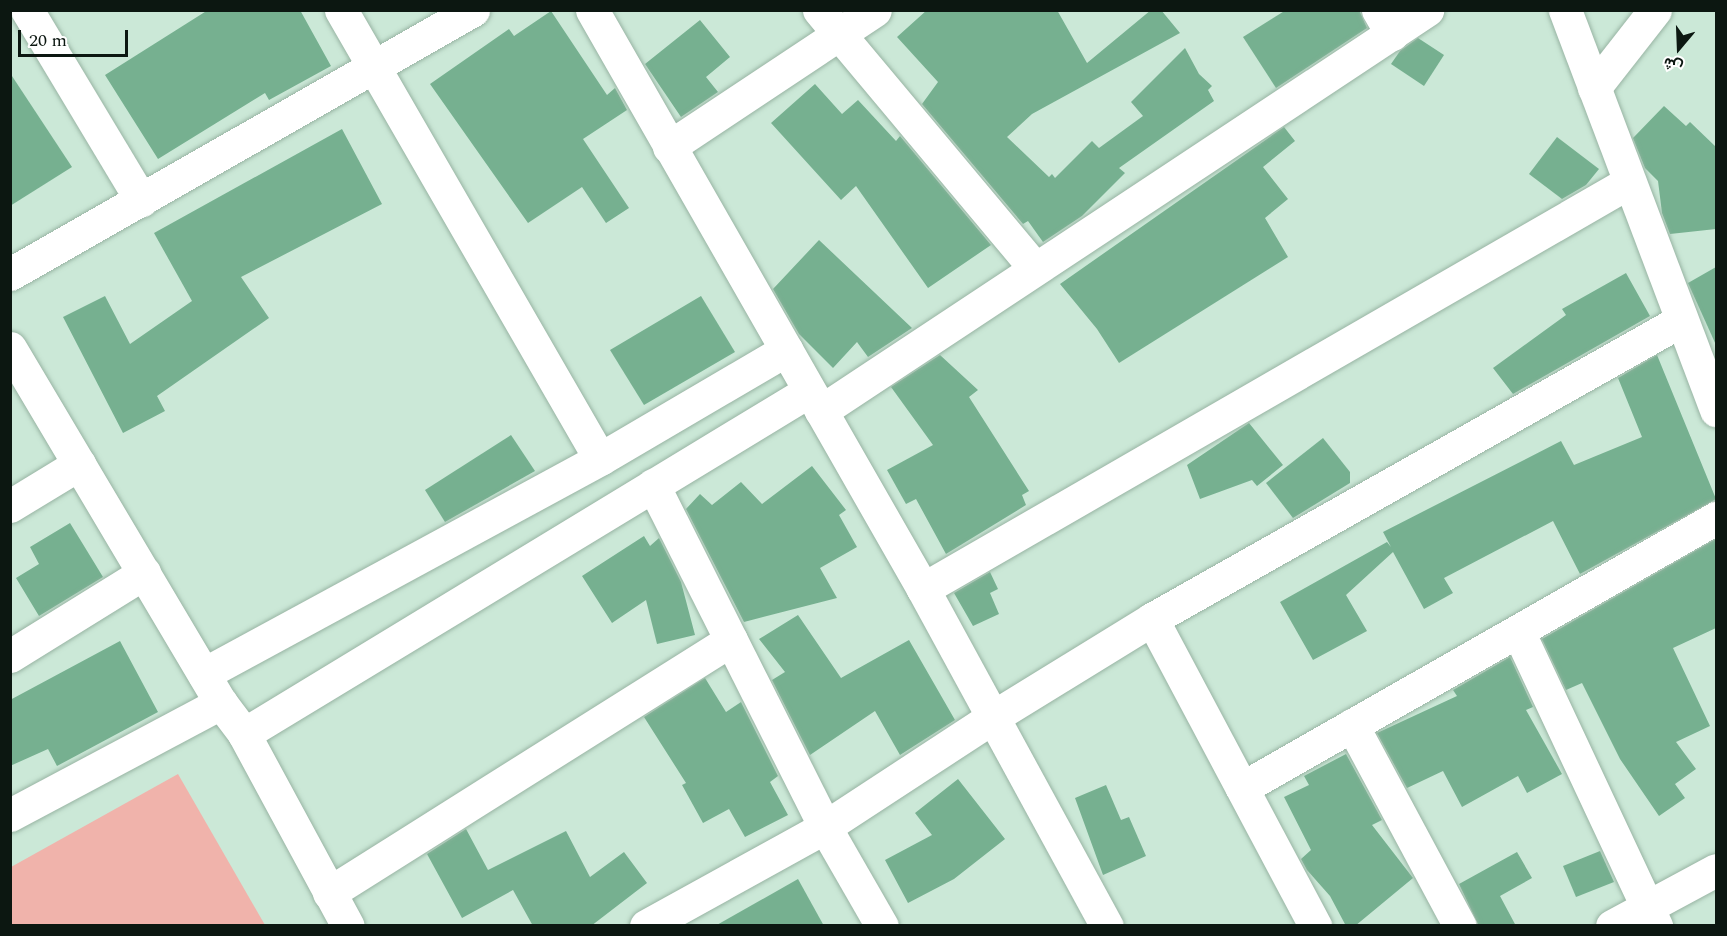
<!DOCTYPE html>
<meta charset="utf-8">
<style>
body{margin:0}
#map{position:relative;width:1727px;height:936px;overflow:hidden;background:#cbe8d7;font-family:Spectral,Vazirmatn,serif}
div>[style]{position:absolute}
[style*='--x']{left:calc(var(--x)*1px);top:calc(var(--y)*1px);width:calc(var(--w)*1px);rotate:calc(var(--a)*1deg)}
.green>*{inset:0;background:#f0b3ab}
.building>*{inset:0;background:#76b090}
.roads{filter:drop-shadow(0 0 2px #98b4a3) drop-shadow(0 0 2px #98b4a3)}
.minor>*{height:33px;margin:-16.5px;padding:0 16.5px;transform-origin:16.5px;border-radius:16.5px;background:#fff}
.tertiary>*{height:33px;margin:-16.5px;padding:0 16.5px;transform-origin:16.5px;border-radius:16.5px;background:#fff}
span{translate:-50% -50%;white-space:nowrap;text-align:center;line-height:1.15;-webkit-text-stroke:4.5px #fff;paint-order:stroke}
.frame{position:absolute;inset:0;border:12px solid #0c1711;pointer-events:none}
.north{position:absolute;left:1649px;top:18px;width:60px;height:60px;-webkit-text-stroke:4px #fff;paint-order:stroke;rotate:199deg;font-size:16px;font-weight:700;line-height:24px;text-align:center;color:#0c1711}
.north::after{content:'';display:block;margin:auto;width:21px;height:27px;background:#0c1711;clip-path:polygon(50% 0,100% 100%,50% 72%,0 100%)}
.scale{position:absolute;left:18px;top:30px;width:110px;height:27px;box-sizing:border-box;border:3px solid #0c1711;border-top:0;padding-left:8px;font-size:18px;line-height:21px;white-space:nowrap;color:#0c1711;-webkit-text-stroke:4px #fff;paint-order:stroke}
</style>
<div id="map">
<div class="green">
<i style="clip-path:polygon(178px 774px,265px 925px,11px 925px,11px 867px)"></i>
</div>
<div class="building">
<i style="clip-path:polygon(208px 10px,300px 10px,331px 66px,269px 100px,265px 93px,158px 159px,105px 75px)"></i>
<i style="clip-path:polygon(927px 10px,1057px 10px,1087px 63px,1151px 10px,1161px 10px,1180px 33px,1032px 114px,1007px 137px,1049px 177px,1052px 174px,1055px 178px,1092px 141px,1099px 148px,1143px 116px,1131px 102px,1185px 48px,1199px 74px,1212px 86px,1208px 90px,1214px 101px,1119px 168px,1125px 173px,1082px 216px,1043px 242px,1028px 221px,1023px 224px,922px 104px,938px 82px,897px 37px)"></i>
<i style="clip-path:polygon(1286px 10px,1359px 10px,1367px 28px,1276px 88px,1243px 37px)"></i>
<i style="clip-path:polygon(551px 11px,607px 95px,615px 88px,627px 110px,583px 139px,629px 208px,606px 223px,582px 187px,528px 223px,430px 84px,509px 29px,514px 36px)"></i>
<i style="clip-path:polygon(700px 20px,730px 57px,706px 77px,718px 92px,681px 117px,645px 64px)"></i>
<i style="clip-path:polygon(1418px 38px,1444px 55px,1424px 86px,1391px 64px,1400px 51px)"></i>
<i style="clip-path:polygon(10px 73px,72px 167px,10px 206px)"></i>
<i style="clip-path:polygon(815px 84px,842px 114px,858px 100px,896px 141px,900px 136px,991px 245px,928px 288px,856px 186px,841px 200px,771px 123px)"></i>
<i style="clip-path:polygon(1664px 106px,1686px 126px,1690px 122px,1716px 147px,1716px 229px,1670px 234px,1662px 213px,1658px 181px,1645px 168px,1633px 138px)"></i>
<i style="clip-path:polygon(1284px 127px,1295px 141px,1263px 167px,1288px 199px,1265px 218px,1288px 257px,1119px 363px,1097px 329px,1060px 284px)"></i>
<i style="clip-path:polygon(342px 129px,382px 204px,241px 277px,269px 318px,157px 396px,165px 411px,123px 433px,63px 317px,105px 296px,130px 344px,192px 301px,154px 233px)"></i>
<i style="clip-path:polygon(1557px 137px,1599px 169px,1586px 185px,1562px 199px,1529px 174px)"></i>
<i style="clip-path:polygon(819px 240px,912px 328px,868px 357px,857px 342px,833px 368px,799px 334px,773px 289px)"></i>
<i style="clip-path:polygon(1716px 267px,1716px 345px,1688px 283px)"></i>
<i style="clip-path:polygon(1626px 273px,1650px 316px,1513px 394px,1493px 368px,1566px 315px,1562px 309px)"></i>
<i style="clip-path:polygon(701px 296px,735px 352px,644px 405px,610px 350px)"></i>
<i style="clip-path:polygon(940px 355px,978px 390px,969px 397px,1029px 491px,1022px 495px,1026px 505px,946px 554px,916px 499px,906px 504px,887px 470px,933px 445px,891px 387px)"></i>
<i style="clip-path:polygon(1657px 355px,1716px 499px,1580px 574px,1553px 521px,1444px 578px,1453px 593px,1424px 609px,1393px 552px,1346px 595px,1367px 631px,1313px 660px,1280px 602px,1387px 542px,1391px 547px,1383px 532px,1561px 441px,1574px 465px,1642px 437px,1618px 378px)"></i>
<i style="clip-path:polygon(1249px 423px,1283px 465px,1257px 486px,1252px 480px,1200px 499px,1187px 465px)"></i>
<i style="clip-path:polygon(511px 435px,535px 471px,445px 522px,425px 490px)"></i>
<i style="clip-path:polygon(1323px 438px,1350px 472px,1350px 483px,1293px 518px,1266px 483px)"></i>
<i style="clip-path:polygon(812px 466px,846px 510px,839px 515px,857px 547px,820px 568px,837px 598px,744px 622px,686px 509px,700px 494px,712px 505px,741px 482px,762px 504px)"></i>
<i style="clip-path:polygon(70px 523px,103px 577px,39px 616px,16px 578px,39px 564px,30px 547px)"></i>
<i style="clip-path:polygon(644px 536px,650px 546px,659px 538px,681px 582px,695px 635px,657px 644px,646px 600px,612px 623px,582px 576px)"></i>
<i style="clip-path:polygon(1716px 539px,1716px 628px,1673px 648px,1710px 726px,1676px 742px,1696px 769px,1675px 784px,1685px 798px,1659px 816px,1620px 759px,1582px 683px,1566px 690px,1542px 639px)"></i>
<i style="clip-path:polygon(990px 572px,998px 589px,990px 593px,999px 614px,973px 626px,954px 593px)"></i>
<i style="clip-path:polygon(798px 615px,841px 678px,909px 640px,955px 720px,900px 755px,875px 711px,810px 755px,772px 680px,785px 672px,759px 639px)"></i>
<i style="clip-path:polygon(120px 641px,158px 712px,57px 766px,48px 749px,10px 766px,10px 700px)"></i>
<i style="clip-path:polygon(1510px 657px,1533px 707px,1526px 710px,1562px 774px,1527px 793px,1518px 776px,1462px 807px,1443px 771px,1407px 788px,1377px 733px,1457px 696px,1453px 690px)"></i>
<i style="clip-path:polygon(705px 678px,726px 712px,741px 702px,778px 776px,770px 782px,788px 815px,745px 837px,729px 809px,703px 823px,682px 785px,686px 783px,644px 717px)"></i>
<i style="clip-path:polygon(1346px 754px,1382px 820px,1372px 825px,1413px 878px,1355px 926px,1346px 926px,1330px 896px,1307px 870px,1301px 859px,1311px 850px,1284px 797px,1309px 785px,1304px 776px)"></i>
<i style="clip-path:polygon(958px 779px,1005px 839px,954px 879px,908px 903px,885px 860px,932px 835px,915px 813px)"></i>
<i style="clip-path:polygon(1106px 785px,1121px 820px,1129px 817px,1146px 856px,1103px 875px,1075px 798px)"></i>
<i style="clip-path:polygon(466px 829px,488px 870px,566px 831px,590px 877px,624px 852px,647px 883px,591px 926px,533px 926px,513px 890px,462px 918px,427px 854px)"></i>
<i style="clip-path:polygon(1600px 851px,1614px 882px,1576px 897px,1563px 866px)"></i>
<i style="clip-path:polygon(1517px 852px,1532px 878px,1500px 896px,1516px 926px,1479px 926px,1459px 884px)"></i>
<i style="clip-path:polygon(798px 879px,824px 926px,715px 926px)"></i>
</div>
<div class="roads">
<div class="minor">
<i style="--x:27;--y:10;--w:222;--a:59"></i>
<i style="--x:341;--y:10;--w:518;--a:60.02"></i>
<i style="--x:592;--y:10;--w:667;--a:60.24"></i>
<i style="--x:923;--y:589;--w:384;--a:61.4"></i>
<i style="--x:819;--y:10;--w:335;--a:50.1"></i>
<i style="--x:1378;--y:10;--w:28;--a:60"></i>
<i style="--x:1594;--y:88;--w:99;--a:-52"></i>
<i style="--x:669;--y:147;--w:247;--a:-33.6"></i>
<i style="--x:10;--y:274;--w:533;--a:-29.69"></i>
<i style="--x:10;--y:348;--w:413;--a:59.3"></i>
<i style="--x:221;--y:703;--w:39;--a:53"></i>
<i style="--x:244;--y:734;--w:218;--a:61.6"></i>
<i style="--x:821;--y:411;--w:727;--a:-33.49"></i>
<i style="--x:653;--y:485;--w:383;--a:63.3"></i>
<i style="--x:825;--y:827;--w:114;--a:60.1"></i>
<i style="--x:10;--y:506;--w:81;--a:-31.3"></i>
<i style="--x:923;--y:589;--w:815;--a:-29.96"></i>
<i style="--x:1152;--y:619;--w:348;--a:62"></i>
<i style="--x:1518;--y:631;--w:326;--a:64.9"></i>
<i style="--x:10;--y:656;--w:158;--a:-31.8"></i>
<i style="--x:204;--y:674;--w:451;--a:-28.5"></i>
<i style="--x:600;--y:459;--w:216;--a:-30.4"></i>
<i style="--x:1352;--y:725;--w:228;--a:61.8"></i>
<i style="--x:244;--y:734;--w:661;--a:-31.26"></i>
<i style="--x:1242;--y:788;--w:546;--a:-29.67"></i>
<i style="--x:10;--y:815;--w:239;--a:-28"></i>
<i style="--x:329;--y:893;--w:475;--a:-32.2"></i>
<i style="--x:646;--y:926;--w:205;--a:-28.9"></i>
<i style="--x:825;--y:827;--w:201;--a:-33.2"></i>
<i style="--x:993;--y:717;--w:187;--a:-31.6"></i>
<i style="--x:1152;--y:619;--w:606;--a:-29.44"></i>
<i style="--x:1612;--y:926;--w:118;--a:-28.3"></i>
</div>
<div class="tertiary">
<i style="--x:1565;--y:10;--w:428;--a:69.3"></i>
</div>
</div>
<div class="frame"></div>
<div class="north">ش</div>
<div class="scale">20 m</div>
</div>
